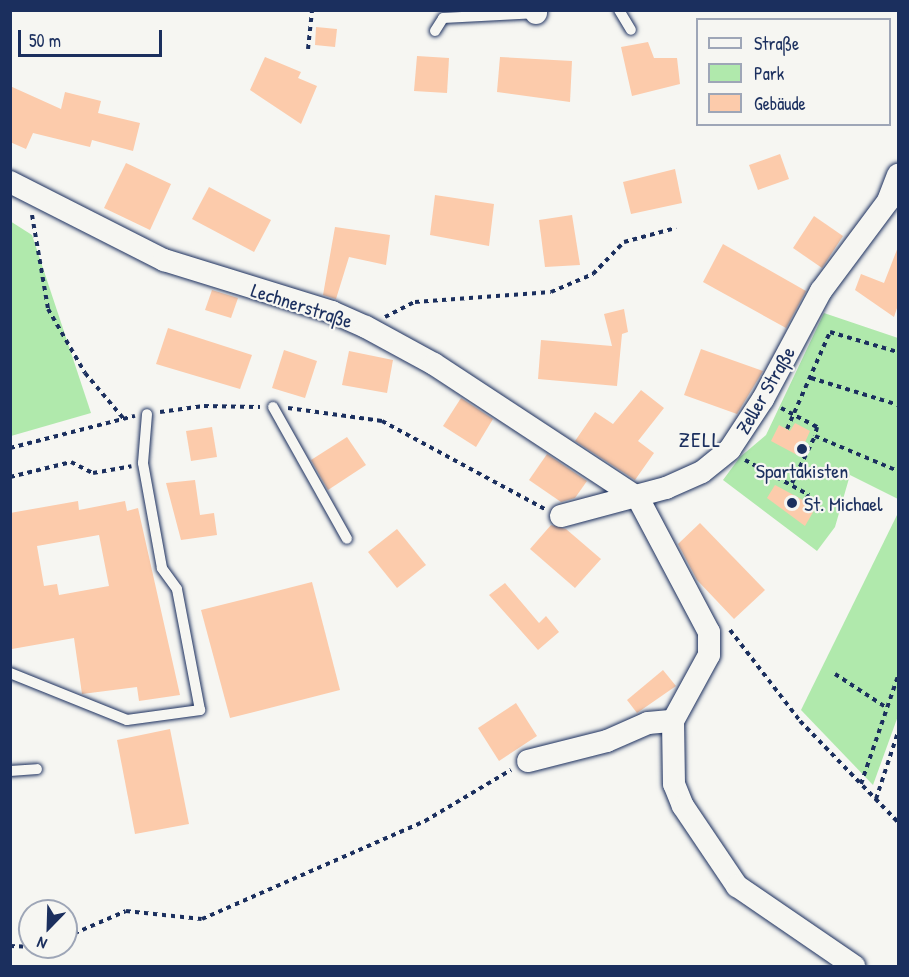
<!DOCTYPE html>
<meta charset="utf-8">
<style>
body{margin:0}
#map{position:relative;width:909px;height:977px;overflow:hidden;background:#f6f6f2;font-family:"Patrick Hand",sans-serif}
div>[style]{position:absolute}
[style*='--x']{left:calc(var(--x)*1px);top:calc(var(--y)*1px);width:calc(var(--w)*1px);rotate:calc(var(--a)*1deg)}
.green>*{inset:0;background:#b0e9ac}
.building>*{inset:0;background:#fccbab}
.path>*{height:4px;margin-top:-2px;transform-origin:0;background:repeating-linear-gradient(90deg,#1b2f5e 0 4.5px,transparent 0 9px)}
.roads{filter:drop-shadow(0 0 2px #1b2f5e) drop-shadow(0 0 2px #1b2f5e)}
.service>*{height:10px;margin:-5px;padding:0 5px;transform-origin:5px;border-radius:5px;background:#f6f6f2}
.minor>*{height:22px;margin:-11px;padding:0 11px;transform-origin:11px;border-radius:11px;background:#f6f6f2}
.dots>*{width:16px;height:16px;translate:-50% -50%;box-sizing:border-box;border:3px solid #f6f6f2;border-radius:50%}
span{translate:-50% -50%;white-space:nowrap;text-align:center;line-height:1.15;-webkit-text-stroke:4.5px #f6f6f2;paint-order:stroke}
.street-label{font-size:20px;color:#1b2f5e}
.poi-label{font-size:20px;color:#1b2f5e}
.left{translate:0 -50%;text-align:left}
.quarter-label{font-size:22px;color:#1b2f5e;letter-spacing:1.5px}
.frame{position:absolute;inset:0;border:12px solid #1b2f5e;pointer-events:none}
.legend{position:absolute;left:696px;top:18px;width:195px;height:108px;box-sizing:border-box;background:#f6f6f2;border:2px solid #9ea6b7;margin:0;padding:8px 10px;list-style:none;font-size:18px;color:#1b2f5e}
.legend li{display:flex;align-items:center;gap:12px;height:30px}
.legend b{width:30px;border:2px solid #9ea6b7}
.north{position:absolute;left:18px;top:899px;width:60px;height:60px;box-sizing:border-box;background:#f6f6f2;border:2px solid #9ea6b7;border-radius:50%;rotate:203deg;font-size:16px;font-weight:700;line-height:24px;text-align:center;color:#1b2f5e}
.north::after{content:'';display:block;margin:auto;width:21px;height:27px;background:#1b2f5e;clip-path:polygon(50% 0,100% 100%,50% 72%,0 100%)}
.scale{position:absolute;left:18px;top:30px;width:144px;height:27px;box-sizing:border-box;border:3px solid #1b2f5e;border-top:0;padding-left:8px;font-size:18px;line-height:21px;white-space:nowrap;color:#1b2f5e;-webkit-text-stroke:4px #f6f6f2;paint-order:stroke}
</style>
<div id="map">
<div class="green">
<i style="clip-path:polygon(10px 221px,32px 235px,91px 413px,11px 436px)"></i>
<i style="clip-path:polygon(824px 313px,898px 338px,898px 499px,850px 475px,835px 527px,817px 551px,723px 480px,740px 457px,766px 435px)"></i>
<i style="clip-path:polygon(898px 513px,898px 716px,873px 785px,801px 710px)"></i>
</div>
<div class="building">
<i style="clip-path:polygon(316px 27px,337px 29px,335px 47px,315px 45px)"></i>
<i style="clip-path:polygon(648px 42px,654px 58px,677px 58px,680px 84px,632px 96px,621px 47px)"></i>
<i style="clip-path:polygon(417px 56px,449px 58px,447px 93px,414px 91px)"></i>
<i style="clip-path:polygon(265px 57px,301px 72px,298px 78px,317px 86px,301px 124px,250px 90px)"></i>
<i style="clip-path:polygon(500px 57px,572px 61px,570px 102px,497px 92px)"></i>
<i style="clip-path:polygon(10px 86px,61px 109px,65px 92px,101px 101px,98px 113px,140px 123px,133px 151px,92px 140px,90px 147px,33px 133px,26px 149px,10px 142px)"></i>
<i style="clip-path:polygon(780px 154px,789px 179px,758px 190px,749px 165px)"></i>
<i style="clip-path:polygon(126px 163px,171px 184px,150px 230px,104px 208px)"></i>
<i style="clip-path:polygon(675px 169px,682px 203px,631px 214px,623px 182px)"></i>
<i style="clip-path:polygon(209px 187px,271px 220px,254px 252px,192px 219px)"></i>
<i style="clip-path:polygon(435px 195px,494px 204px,489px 246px,430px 235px)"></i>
<i style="clip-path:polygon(572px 215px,580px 265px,545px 267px,539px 220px)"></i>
<i style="clip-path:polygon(814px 216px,843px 236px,822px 268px,793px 248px)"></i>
<i style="clip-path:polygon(335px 227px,390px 235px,386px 265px,349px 257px,336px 299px,323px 295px)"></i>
<i style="clip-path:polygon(723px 244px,806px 291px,786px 328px,703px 282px)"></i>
<i style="clip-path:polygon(898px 247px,898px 305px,894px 317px,855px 290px,861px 274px,884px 283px)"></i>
<i style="clip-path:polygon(212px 290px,238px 298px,231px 318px,205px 310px)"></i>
<i style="clip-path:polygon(624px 309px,628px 332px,622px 334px,617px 386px,538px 379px,541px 340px,612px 346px,604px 314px)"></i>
<i style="clip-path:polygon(168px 328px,252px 355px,240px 389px,156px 364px)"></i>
<i style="clip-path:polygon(701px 349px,763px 371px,737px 414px,684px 395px)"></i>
<i style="clip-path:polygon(284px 350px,317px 361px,305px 398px,272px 388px)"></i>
<i style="clip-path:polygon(349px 351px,393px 360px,387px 393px,342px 385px)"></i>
<i style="clip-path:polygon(641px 390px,664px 408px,638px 441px,654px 453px,635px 480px,575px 441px,595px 412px,613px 424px)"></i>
<i style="clip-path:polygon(461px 398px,493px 419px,476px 447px,443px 426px)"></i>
<i style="clip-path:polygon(795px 423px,810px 431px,799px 456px,771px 441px,779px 425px,790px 431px)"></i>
<i style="clip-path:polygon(212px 427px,217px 457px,191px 461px,186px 431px)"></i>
<i style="clip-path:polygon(347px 437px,366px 465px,328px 490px,311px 460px)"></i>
<i style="clip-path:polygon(547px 454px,587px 481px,575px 498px,561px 502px,529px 480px)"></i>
<i style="clip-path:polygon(195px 480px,200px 515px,214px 513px,217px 535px,181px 540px,166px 483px)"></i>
<i style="clip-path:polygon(775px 485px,816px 507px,805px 526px,767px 498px)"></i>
<i style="clip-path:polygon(evenodd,78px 501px,79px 510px,125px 501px,127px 511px,138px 508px,180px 695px,139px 701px,137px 687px,82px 694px,74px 638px,12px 649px,10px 513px,78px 501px,99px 535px,109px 586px,59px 595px,57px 584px,44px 586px,37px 546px,99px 535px)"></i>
<i style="clip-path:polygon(700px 523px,765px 590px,734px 619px,697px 580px,678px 544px)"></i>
<i style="clip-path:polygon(551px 525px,566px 529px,601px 559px,575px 588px,530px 549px)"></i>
<i style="clip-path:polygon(397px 529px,426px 565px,397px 588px,368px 552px)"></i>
<i style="clip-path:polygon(312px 582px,340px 690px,230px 718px,201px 610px)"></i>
<i style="clip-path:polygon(505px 583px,539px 623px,546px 616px,559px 632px,538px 650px,489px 595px)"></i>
<i style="clip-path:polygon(663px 670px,676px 686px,637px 713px,627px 700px)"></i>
<i style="clip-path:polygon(516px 703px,537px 736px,499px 761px,478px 728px)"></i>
<i style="clip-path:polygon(170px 729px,189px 824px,135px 834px,117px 740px)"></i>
</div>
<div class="path">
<i style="--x:308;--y:49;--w:39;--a:-84"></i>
<i style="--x:32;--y:215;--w:95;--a:80.3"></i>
<i style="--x:48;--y:309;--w:74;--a:60"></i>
<i style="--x:85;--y:373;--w:59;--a:49.8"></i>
<i style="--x:385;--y:317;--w:34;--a:-27"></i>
<i style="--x:415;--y:302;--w:136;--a:-4.2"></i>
<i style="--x:551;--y:292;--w:46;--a:-23.2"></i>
<i style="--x:593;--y:274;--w:45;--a:-45.9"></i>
<i style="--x:624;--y:242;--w:54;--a:-15.1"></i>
<i style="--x:811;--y:378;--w:91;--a:17.2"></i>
<i style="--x:288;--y:408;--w:95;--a:7.9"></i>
<i style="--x:382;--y:421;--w:185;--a:28.4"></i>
<i style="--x:781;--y:408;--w:41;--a:27.8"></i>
<i style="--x:817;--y:427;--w:9;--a:103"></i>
<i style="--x:815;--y:436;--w:90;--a:22.9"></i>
<i style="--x:160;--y:412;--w:44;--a:-7.8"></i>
<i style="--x:204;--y:406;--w:56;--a:1"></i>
<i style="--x:787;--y:429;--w:106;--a:-66.1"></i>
<i style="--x:830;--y:332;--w:71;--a:16.4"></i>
<i style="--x:10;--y:448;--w:129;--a:-14.4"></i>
<i style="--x:745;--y:460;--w:73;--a:28.7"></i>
<i style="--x:809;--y:495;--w:6;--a:129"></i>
<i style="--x:10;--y:477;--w:63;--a:-13.8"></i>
<i style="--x:71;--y:462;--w:25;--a:27"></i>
<i style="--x:93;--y:473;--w:39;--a:-10"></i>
<i style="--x:792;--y:483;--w:52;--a:-63.9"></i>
<i style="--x:730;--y:630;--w:115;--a:52.4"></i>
<i style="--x:800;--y:721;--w:141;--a:45.9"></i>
<i style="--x:835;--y:674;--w:62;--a:33.2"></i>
<i style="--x:861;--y:784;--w:114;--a:-71.1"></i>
<i style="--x:876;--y:799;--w:71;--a:-71.8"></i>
<i style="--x:66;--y:937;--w:65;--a:-23.4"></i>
<i style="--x:126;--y:911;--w:76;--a:6"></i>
<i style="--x:202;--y:919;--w:244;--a:-23.7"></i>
<i style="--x:425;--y:821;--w:100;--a:-30.7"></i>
<i style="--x:10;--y:946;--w:33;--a:2"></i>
</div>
<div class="roads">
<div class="service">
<i style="--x:619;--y:10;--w:23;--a:59"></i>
<i style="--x:435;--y:31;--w:15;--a:-58"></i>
<i style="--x:443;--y:18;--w:95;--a:-3"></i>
<i style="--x:273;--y:407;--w:151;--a:60.7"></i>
<i style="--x:10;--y:673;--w:126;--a:21.9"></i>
<i style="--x:127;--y:720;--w:74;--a:-7.8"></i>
<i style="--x:200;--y:710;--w:123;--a:-100.8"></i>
<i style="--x:177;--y:589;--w:26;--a:-126"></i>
<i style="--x:162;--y:568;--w:107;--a:-100.3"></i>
<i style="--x:143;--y:463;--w:49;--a:-85.3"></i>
<i style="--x:10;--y:771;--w:27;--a:-4"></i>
</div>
<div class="minor">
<i style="--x:536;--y:10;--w:3;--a:90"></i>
<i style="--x:10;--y:182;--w:173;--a:26.9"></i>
<i style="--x:164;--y:260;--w:176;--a:17.2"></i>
<i style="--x:332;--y:312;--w:37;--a:24"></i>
<i style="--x:366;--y:327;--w:77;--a:28.6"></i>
<i style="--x:434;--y:364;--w:244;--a:33.3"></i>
<i style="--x:638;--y:498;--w:152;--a:62.1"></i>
<i style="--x:709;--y:632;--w:23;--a:90"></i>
<i style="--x:709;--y:655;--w:75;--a:118.6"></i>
<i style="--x:673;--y:721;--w:63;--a:89.1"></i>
<i style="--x:674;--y:784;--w:24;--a:68"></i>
<i style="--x:683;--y:806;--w:97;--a:56"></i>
<i style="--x:737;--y:886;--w:142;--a:34.4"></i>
<i style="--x:561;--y:516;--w:109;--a:-14.9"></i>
<i style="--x:666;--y:488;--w:39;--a:-24"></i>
<i style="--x:702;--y:472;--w:36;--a:-39"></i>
<i style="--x:730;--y:449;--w:60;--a:-56.6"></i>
<i style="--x:763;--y:399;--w:123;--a:-61.8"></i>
<i style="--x:821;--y:291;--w:112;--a:-53.3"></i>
<i style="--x:888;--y:201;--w:28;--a:-69"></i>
<i style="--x:528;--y:761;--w:81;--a:-14.2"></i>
<i style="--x:607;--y:741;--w:45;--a:-23.7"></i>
<i style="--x:648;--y:723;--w:25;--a:-5"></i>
</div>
</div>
<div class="dots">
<i style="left:802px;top:449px;background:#1b2f5e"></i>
<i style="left:792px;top:503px;background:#1b2f5e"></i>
</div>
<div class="street-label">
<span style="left:302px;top:305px;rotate:18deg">Lechnerstraße</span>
<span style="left:765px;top:390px;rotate:-60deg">Zeller Straße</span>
</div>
<div class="poi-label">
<span style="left:802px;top:470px">Spartakisten</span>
<span class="left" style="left:804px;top:503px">St. Michael</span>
</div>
<div class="quarter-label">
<span style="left:700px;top:440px">ZELL</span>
</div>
<div class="frame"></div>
<ul class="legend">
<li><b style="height:8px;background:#f6f6f2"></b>Straße</li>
<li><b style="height:16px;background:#b0e9ac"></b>Park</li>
<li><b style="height:16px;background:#fccbab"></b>Gebäude</li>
</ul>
<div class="north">N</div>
<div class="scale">50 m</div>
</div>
